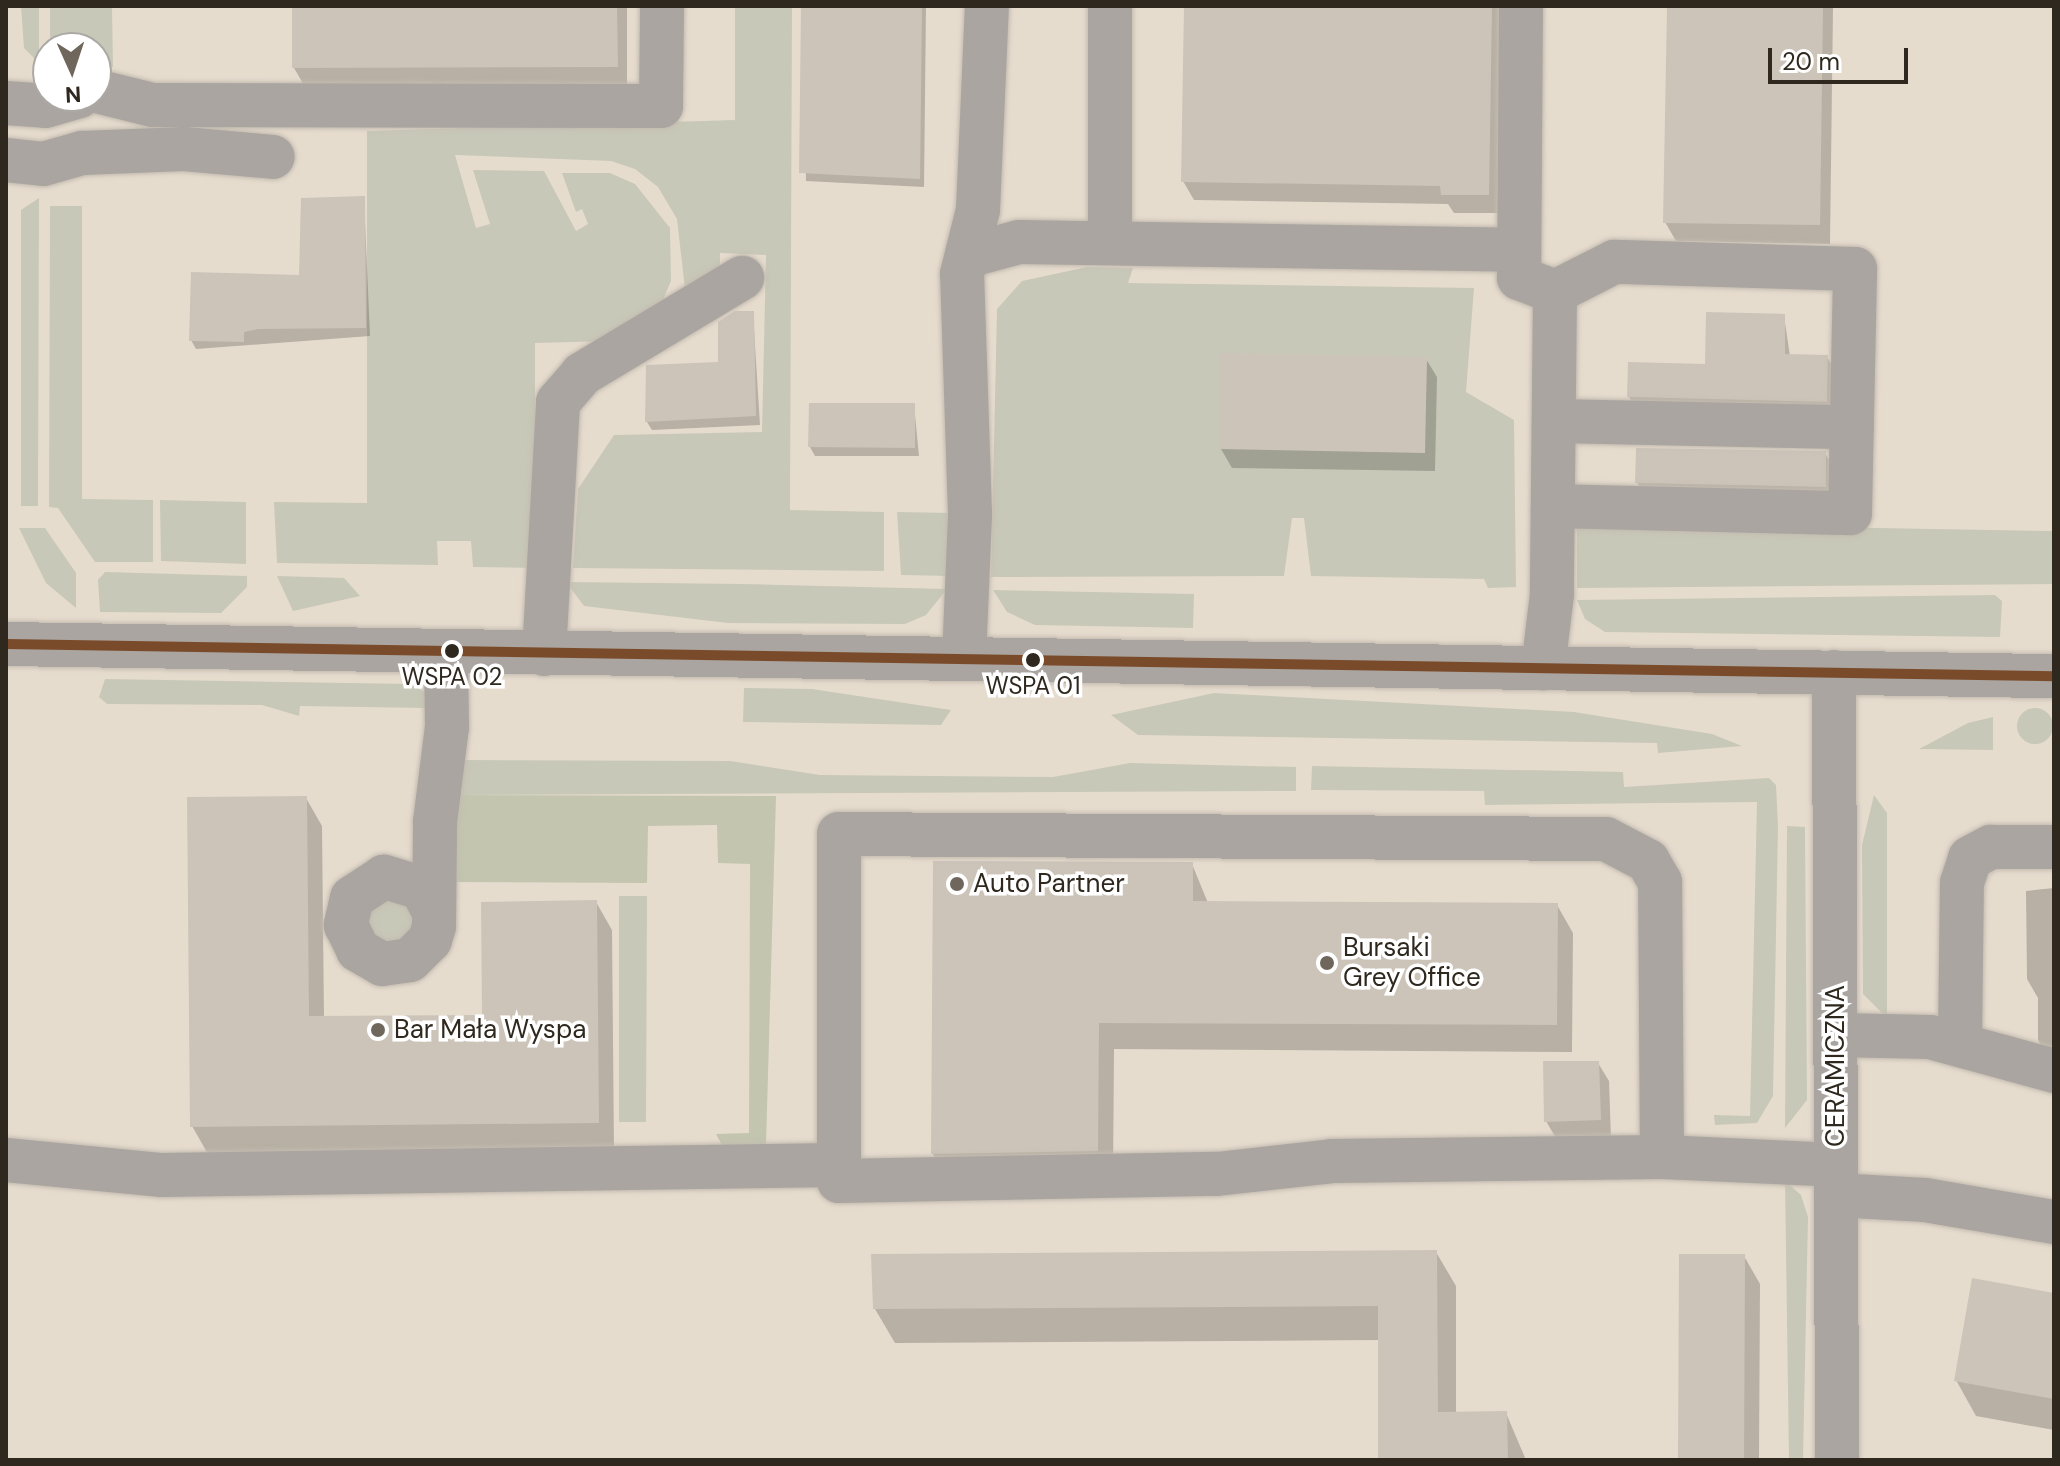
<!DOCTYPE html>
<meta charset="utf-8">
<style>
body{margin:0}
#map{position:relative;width:2060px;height:1466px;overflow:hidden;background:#e6dcce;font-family:"DM Sans",sans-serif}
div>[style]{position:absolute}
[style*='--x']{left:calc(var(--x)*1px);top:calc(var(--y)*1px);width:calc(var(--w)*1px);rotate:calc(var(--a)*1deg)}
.green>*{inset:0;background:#c8c8b8}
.round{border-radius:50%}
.forest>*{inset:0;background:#c3c5af}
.shadow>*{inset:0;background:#0003}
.building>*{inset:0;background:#ccc4b9}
.roads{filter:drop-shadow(0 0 2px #c3bbb0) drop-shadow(0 0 2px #c3bbb0)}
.minor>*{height:44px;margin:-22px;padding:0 22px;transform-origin:22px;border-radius:22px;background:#aaa5a0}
.bus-1>*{height:10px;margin:-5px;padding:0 5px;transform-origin:5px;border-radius:5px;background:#7a4b2a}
.dots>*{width:22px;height:22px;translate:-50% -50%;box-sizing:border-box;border:4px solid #fff;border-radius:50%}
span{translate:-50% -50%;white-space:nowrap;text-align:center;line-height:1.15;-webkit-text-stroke:7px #fff;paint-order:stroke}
.bus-label{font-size:24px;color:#2f281e}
.poi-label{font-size:26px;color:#2f281e}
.left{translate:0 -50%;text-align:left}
.street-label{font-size:26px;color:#2f281e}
.frame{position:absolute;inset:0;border:8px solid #2f281e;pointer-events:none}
.north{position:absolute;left:32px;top:32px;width:80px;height:80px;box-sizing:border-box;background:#fff;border:2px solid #aca9a5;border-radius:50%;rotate:177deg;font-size:22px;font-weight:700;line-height:32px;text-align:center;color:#2f281e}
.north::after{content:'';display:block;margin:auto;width:28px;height:36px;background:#6f675c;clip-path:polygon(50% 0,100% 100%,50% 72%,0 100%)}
.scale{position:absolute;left:1768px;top:48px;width:140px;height:36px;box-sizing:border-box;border:4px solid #2f281e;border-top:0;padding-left:10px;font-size:24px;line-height:28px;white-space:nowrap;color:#2f281e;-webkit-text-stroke:6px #fff;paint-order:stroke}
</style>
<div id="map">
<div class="green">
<i style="clip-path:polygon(21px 6px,39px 6px,39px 63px,24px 48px)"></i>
<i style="clip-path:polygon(50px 6px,112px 6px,113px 67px,96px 68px,96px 48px,50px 48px)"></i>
<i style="clip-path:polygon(735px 6px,792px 6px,790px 510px,884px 512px,884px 571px,573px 568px,578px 489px,614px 435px,762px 432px,766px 255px,720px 253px,720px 267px,685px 289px,677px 219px,658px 187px,635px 169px,611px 161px,455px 155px,476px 228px,490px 224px,473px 170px,544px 171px,576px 231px,588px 224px,582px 209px,576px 212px,562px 173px,610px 173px,635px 184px,670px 228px,671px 281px,656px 316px,612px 341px,535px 343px,535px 568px,473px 567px,471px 541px,437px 541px,438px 565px,277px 563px,274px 502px,367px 503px,367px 131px,735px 120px)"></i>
<i style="clip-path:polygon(39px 198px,38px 506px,21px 506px,21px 210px)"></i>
<i style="clip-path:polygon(50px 206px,82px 206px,82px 499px,153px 500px,153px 562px,95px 562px,58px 508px,49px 507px)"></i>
<i style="clip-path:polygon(1087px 267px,1133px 268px,1128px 283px,1474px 288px,1466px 392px,1514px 420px,1516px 587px,1488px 588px,1484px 579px,1311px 576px,1304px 518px,1292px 518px,1284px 576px,991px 577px,997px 309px,1022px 281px)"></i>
<i style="clip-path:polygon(160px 500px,246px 502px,246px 564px,161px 561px)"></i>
<i style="clip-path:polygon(897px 512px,952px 513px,950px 576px,901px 575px)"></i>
<i style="clip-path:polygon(1577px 523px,2054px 531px,2054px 584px,1577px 588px)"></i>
<i style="clip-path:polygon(19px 528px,45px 528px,76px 573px,76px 608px,46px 583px)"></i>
<i style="clip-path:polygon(105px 572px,247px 576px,247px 587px,221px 613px,100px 612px,98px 580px)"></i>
<i style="clip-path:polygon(277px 576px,344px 578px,360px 596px,293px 611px)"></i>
<i style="clip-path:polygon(566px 582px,743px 584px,947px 589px,926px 615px,905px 624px,728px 623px,584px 606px)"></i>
<i style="clip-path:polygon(993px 590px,1194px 594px,1193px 628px,1035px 625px,1007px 612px)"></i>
<i style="clip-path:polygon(1995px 595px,2002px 601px,2000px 637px,1605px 632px,1585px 619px,1577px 600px)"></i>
<i style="clip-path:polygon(105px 679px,410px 684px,428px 694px,425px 708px,300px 706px,299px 716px,262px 705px,107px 704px,99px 697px)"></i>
<i style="clip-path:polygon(744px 688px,812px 689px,951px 710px,941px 725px,743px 722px)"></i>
<i style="clip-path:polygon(1214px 693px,1574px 712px,1712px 734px,1742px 746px,1658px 753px,1657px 743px,1138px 735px,1111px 715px)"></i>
<i class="round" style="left:2017px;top:708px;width:36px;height:36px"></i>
<i style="clip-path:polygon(1993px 717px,1993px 750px,1919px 749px,1968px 723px)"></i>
<i style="clip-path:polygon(460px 760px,730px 761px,820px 775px,1053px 777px,1130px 763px,1296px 767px,1296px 791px,455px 795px)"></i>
<i style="clip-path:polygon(1312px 766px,1623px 772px,1624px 787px,1769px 778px,1776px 785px,1778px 826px,1773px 1096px,1757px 1123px,1715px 1125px,1714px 1115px,1750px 1116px,1757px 802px,1485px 805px,1484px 791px,1311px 790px)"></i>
<i style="clip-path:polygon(1874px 795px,1887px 813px,1887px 1018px,1863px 994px,1862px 845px)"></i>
<i style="clip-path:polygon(1787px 826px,1805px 827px,1807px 1100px,1785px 1128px)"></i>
<i style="clip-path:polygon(377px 895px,416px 907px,411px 940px,376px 945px,363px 910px)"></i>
<i style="clip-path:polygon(619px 896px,647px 896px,646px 1122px,619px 1122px)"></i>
<i style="clip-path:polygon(1785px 1181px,1801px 1195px,1808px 1217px,1803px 1460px,1789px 1460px)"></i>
</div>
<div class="forest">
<i style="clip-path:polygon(455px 795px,776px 796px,766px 1145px,724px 1149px,716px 1134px,749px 1133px,750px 864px,718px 863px,717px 825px,648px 826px,647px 883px,444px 882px)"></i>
</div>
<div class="shadow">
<i style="clip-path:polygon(294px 6px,627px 6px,627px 85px,305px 87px,294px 68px)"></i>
<i style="clip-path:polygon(803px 6px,926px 6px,924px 187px,806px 181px)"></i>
<i style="clip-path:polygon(1186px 6px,1502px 6px,1499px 213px,1454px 213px,1448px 204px,1194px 200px,1183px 181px)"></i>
<i style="clip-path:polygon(1669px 6px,1833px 6px,1830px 244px,1676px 241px,1665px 222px)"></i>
<i style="clip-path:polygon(364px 198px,370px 336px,196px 349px,191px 340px,301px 277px)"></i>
<i style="clip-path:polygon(753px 313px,760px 425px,652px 430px,647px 422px,720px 364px)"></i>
<i style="clip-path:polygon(1784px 316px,1790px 356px,1827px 357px,1834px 368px,1833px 412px,1636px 408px,1629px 397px,1707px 366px)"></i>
<i style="clip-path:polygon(1426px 359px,1437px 377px,1435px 471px,1232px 468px,1221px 449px)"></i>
<i style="clip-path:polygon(914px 405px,919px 456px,815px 456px,810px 447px)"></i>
<i style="clip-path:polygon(1825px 453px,1841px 481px,1840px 515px,1653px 510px,1637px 482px)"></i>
<i style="clip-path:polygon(306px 798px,322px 826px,324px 1018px,484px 1017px,596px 902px,612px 930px,614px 1151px,208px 1154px,192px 1126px)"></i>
<i style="clip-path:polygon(1192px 864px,1208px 903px,1557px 905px,1573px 933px,1572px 1052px,1114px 1049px,1113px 1178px,949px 1181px,933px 1154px)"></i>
<i style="clip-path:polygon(2054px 888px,2054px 1068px,2038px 1040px,2038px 998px,2027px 979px,2026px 891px)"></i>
<i style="clip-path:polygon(1598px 1063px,1609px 1081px,1611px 1139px,1557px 1140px,1546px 1121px)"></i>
<i style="clip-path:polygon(1436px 1252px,1456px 1286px,1456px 1413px,1506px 1413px,1526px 1460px,1380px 1460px,1380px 1340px,895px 1343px,875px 1309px)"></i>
<i style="clip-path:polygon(1744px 1256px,1760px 1284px,1759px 1460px,1680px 1460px)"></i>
<i style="clip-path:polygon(2054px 1295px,2054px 1430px,1976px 1416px,1956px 1380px)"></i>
</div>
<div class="building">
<i style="clip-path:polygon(292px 6px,617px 6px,618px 67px,292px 68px)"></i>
<i style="clip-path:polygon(801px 6px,922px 6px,920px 179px,799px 173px)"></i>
<i style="clip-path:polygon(1184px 6px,1492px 6px,1489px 195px,1441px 195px,1440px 186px,1181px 182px)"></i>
<i style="clip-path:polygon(1667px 6px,1823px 6px,1820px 225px,1663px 223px)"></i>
<i style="clip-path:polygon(365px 196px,366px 328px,258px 329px,244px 332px,244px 342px,189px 341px,191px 272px,299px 275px,301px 198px)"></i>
<i style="clip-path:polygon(735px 311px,754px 311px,756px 416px,645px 422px,646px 365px,718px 362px,718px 322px)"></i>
<i style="clip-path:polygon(1706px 312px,1785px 314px,1785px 354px,1828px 355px,1827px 402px,1627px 397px,1628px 362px,1705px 364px)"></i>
<i style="clip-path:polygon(1220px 353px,1427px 357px,1425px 453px,1219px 449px)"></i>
<i style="clip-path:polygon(809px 403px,915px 403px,915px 448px,808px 447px)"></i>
<i style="clip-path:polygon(1636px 448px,1826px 451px,1826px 487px,1635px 483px)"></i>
<i style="clip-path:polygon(307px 796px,309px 1016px,482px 1015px,481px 902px,597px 900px,599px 1123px,190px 1127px,187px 797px)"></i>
<i style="clip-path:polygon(933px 861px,1193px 862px,1193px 901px,1558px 903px,1557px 1025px,1099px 1023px,1098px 1151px,931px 1154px)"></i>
<i style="clip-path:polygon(1543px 1061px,1599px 1061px,1601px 1120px,1544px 1122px)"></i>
<i style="clip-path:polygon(1437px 1250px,1438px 1412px,1507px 1411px,1508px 1460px,1378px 1460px,1378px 1306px,873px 1309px,871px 1254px)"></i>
<i style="clip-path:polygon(1679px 1254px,1745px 1254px,1744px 1460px,1678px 1460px)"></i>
<i style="clip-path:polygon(1972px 1278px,2054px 1293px,2054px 1399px,1954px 1381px)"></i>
</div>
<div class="roads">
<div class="minor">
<i style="--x:1521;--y:6;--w:272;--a:90.4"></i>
<i style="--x:1519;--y:278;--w:39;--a:21"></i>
<i style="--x:1555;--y:292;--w:302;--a:90.6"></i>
<i style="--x:1552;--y:594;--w:75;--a:96.9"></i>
<i style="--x:96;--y:91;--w:59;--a:13.8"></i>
<i style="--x:153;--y:105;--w:508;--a:0.11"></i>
<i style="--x:661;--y:106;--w:100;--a:-89.4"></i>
<i style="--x:6;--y:103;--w:39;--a:4"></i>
<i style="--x:45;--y:106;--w:36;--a:-16"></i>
<i style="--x:6;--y:160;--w:37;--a:6"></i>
<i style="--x:43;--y:164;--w:41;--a:-15.8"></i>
<i style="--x:82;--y:153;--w:102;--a:-2.2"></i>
<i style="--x:184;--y:149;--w:89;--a:5.1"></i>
<i style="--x:1110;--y:243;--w:237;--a:-90"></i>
<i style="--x:967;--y:256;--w:54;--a:-15.1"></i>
<i style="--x:1019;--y:242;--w:498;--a:0.9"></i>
<i style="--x:1554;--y:421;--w:298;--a:1.2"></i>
<i style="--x:1553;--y:506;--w:297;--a:1.4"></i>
<i style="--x:1850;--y:513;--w:244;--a:-88.8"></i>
<i style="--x:1855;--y:269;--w:241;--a:-178.3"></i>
<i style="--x:1614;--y:262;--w:66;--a:153"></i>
<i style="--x:6;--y:644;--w:2048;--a:0.9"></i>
<i style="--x:544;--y:654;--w:252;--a:-86.8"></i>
<i style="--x:558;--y:402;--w:37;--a:-49"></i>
<i style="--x:582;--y:374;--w:187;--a:-31"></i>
<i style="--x:964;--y:659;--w:146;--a:-87.6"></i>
<i style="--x:970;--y:513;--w:239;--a:-91.9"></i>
<i style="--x:962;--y:274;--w:66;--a:-76"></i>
<i style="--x:978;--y:210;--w:204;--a:-87.5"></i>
<i style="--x:1834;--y:672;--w:788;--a:89.78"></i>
<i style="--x:434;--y:912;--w:27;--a:-118"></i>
<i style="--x:421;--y:888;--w:39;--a:-163"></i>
<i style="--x:384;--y:877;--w:38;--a:147"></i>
<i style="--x:352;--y:898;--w:28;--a:103"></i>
<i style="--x:346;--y:925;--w:28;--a:64"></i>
<i style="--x:358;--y:950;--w:28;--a:30"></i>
<i style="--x:382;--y:964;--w:28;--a:-8"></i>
<i style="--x:410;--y:960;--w:28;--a:-45"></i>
<i style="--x:430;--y:940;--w:15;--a:-74"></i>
<i style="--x:434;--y:926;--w:104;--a:-89.4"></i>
<i style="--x:435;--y:822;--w:96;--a:-82.8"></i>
<i style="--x:447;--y:727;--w:74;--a:-90.8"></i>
<i style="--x:1836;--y:1035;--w:94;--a:1.2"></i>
<i style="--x:1930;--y:1037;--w:129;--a:15.3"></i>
<i style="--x:1960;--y:1043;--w:160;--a:-89.3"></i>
<i style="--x:1962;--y:883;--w:26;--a:-72"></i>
<i style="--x:1970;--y:858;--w:24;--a:-28"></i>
<i style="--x:1991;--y:847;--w:63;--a:0"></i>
<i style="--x:1662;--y:1157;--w:275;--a:-90.4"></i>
<i style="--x:1660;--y:882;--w:24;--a:-120"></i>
<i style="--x:1648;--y:861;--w:47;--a:-152.4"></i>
<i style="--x:1606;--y:839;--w:767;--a:-179.63"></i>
<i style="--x:839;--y:834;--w:347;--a:90"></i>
<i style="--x:839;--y:1181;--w:378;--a:-1.1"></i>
<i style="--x:1217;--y:1174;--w:116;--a:-6.4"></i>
<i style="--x:1332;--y:1161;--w:330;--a:-0.7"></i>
<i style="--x:1662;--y:1157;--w:174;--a:2.6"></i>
<i style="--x:6;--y:1160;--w:157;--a:5.5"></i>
<i style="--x:162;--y:1175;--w:676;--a:-0.85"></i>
<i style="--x:1836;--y:1195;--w:89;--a:3.2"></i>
<i style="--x:1925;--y:1200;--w:131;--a:9.7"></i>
</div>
</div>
<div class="bus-1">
<i style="--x:6;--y:644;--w:2048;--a:0.9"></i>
</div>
<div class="dots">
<i style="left:452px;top:651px;background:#2f281e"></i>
<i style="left:1033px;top:660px;background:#2f281e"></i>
<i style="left:957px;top:884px;background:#6f675c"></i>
<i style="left:1327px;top:963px;background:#6f675c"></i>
<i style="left:378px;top:1030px;background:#6f675c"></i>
</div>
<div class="bus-label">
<span style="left:452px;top:677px">WSPA 02</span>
<span style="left:1033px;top:686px">WSPA 01</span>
</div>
<div class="poi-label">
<span class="left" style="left:973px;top:884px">Auto Partner</span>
<span class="left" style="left:1343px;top:963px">Bursaki<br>Grey Office</span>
<span class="left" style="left:394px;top:1030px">Bar Mała Wyspa</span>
</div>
<div class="street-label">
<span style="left:1836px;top:1066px;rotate:-90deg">CERAMICZNA</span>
</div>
<div class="frame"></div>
<div class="north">N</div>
<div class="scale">20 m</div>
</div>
